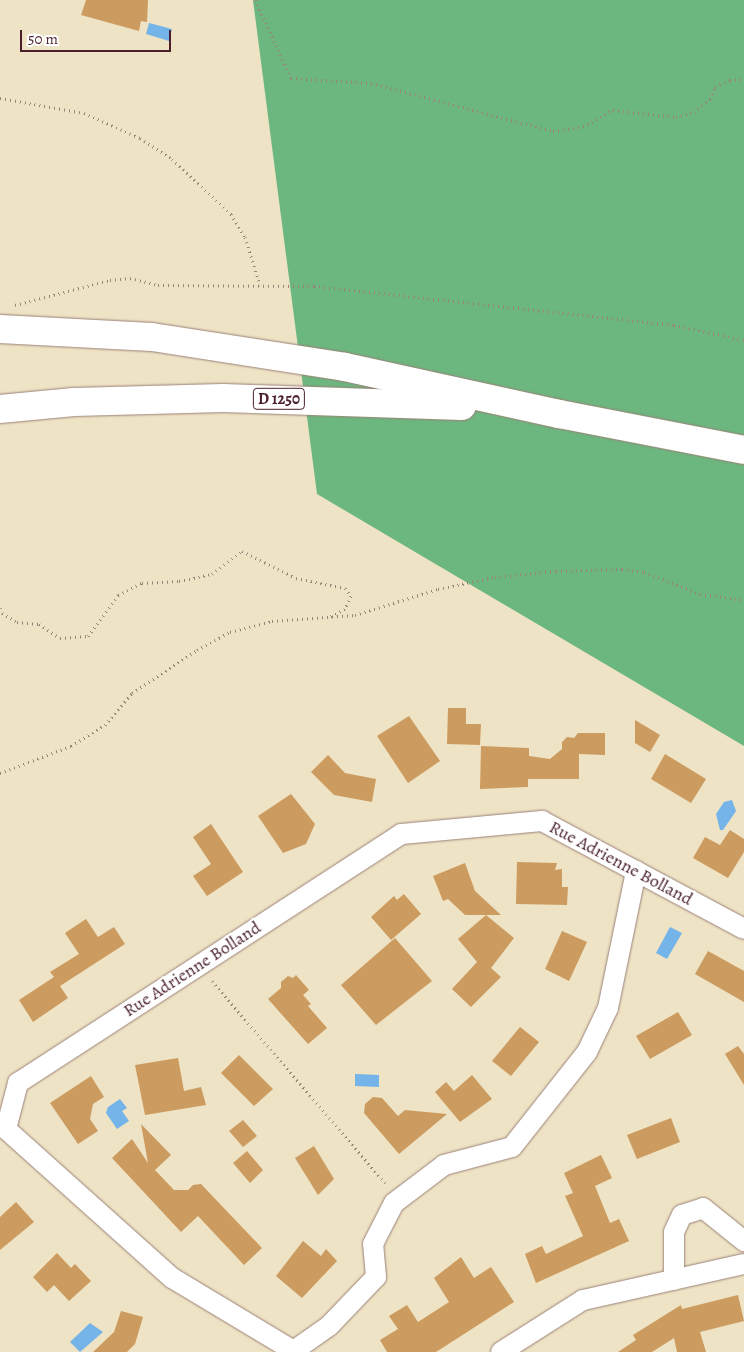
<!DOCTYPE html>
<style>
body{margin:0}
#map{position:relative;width:744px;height:1352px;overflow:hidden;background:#eee3c5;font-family:Alegreya,serif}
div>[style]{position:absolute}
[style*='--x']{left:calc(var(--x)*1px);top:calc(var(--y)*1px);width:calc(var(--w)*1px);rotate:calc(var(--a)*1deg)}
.forest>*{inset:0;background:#6cb77f}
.water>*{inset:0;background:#74b4e8}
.building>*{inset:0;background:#cc9b5f}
.path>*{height:3px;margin-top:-1.5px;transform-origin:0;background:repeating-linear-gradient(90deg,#9c8178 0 1px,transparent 0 5px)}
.roads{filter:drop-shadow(0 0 1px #9c8178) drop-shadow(0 0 1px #9c8178)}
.minor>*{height:20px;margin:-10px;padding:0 10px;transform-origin:10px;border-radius:10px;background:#fff}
.primary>*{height:28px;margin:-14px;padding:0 14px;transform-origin:14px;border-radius:14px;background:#fff}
span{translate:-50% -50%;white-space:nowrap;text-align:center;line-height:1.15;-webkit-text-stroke:4.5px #fff;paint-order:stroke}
.shield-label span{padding:1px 4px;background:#fff;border:1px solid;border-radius:4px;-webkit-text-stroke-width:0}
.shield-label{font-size:16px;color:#4a1f2b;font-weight:700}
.street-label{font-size:18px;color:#4a1f2b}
.scale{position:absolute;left:20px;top:30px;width:151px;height:22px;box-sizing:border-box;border:2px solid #4a1f2b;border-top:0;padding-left:6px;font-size:15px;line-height:18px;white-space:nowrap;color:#4a1f2b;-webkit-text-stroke:4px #fff;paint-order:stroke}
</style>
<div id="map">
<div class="forest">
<i style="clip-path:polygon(253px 0,744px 0,744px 746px,317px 494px)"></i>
</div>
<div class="water">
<i style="clip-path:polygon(149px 23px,172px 29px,169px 41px,146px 34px)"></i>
<i style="clip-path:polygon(732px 800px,736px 811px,723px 830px,720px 830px,716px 814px,724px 802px)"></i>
<i style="clip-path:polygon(670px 927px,682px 933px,667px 959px,656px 953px)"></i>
<i style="clip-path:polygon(355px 1074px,379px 1075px,379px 1087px,355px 1086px)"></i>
<i style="clip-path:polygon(120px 1099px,127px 1108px,122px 1111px,129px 1121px,117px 1129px,106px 1113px,108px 1107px)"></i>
<i style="clip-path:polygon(90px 1323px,103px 1332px,80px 1352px,70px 1342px)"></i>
</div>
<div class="building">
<i style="clip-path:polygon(86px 0,148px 0,147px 22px,141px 21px,139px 31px,81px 15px)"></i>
<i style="clip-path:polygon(448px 708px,466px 708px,466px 724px,481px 724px,480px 745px,447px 744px)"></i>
<i style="clip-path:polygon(409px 716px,440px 761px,408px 783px,377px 736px)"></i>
<i style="clip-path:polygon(635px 720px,660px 735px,650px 752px,635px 743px)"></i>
<i style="clip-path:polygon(578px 733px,605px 733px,605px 755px,579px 754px,579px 779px,528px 779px,528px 787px,480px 789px,481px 746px,529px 748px,529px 756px,550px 759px,562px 749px,562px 742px,567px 737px,574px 738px)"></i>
<i style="clip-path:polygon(665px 754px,706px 779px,691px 803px,651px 779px)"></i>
<i style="clip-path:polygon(328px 755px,345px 773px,376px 779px,372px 802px,334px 795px,311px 772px)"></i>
<i style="clip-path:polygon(291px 794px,315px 824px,306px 844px,283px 853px,258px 816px)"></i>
<i style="clip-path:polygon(211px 824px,243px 872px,207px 896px,193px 876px,211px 864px,193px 837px)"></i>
<i style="clip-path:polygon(730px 830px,744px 839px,744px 852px,728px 878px,693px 858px,705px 837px,720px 845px)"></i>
<i style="clip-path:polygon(517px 862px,557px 863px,555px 870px,562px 869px,562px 887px,568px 887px,567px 905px,516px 904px)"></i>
<i style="clip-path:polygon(465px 863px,475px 891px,501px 915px,465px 915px,448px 899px,443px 901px,433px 876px)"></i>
<i style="clip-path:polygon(404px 894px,421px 914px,391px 940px,371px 917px,394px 896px,397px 900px)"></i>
<i style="clip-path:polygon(486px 915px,514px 938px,491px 968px,501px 977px,471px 1007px,452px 989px,477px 962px,458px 939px)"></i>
<i style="clip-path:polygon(86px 919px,98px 937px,114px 927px,125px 944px,60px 986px,68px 998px,33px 1022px,19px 1000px,54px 977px,50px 972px,79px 954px,65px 933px)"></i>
<i style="clip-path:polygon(562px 931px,587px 942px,569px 981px,545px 969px)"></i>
<i style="clip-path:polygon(395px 938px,432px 981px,376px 1025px,341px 985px)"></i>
<i style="clip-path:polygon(708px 951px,744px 971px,744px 1002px,695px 974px)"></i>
<i style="clip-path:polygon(296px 975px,309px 990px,303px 995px,311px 1004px,308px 1006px,327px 1028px,308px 1044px,268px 999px,281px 988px,281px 982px,288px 976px,293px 978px)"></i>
<i style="clip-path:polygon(678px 1012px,692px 1035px,650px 1059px,636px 1036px)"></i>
<i style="clip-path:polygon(520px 1027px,539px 1042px,511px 1076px,492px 1061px)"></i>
<i style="clip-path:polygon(738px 1046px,744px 1054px,744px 1085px,725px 1054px)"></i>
<i style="clip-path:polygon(239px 1055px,273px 1089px,254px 1106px,221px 1073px)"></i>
<i style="clip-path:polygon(178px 1058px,184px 1091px,201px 1087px,206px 1105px,145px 1115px,135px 1065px)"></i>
<i style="clip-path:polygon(472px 1075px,492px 1099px,460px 1122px,435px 1092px,446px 1082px,454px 1091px)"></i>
<i style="clip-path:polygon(91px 1076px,104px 1097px,93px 1104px,90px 1119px,98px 1131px,78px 1144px,50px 1103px)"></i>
<i style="clip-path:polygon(373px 1097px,382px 1098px,398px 1116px,405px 1110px,447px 1114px,399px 1154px,364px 1113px,365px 1104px)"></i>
<i style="clip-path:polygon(671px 1118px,680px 1142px,637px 1159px,627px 1135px)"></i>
<i style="clip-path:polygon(243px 1120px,257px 1136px,243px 1147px,229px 1131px)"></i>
<i style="clip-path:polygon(141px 1124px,171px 1155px,155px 1170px,174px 1190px,188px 1190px,193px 1185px,201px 1184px,262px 1248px,244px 1265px,198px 1216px,181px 1232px,112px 1158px,132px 1139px,148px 1163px)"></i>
<i style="clip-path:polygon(314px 1146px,334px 1179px,318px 1195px,295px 1158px)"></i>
<i style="clip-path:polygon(247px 1151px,263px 1170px,250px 1183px,233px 1163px)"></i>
<i style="clip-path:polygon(601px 1155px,612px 1178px,595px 1186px,610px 1223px,619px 1219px,629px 1241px,536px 1283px,525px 1254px,542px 1246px,546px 1254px,583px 1236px,565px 1196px,573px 1193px,564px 1173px)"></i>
<i style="clip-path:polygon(16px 1202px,34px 1222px,0 1250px,0 1217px)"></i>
<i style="clip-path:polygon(303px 1241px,321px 1256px,326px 1249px,337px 1261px,302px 1298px,276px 1276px)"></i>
<i style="clip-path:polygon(57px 1253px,71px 1268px,75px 1264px,91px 1281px,69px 1301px,54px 1285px,47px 1292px,33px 1277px)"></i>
<i style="clip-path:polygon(461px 1257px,474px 1278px,491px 1267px,514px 1302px,436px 1352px,387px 1352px,380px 1340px,398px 1329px,389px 1316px,407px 1305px,418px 1322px,449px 1302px,434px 1278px)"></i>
<i style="clip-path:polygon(738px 1295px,744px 1321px,700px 1332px,706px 1352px,677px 1352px,674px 1338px,652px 1352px,618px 1352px,636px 1340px,633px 1335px,681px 1305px,682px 1309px)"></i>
<i style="clip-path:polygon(121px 1311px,143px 1317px,135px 1344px,127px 1352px,93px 1352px,114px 1332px)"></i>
</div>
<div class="path">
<i style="--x:255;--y:0;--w:86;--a:65.2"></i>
<i style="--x:291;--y:78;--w:80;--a:3.6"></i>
<i style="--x:371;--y:83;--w:188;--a:14.8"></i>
<i style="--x:553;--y:131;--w:30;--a:-8"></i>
<i style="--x:583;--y:127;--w:34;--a:-30"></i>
<i style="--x:613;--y:110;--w:63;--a:6.3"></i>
<i style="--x:676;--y:117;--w:19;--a:-16"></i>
<i style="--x:694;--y:112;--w:21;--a:-39"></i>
<i style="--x:710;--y:99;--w:13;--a:-67"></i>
<i style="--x:715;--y:87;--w:17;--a:-25"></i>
<i style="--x:730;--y:80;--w:14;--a:-4"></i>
<i style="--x:0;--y:98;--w:85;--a:10.1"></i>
<i style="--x:84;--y:113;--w:61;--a:24.1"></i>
<i style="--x:140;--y:138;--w:38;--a:33"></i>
<i style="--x:172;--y:159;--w:81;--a:43"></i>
<i style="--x:231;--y:214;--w:27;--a:59"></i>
<i style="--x:245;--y:237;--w:50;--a:72.6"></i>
<i style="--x:15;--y:305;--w:98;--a:-14.7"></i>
<i style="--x:110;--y:280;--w:20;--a:-6"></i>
<i style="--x:130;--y:278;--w:29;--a:14"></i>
<i style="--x:158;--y:285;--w:156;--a:0.4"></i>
<i style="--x:314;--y:286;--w:362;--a:6.2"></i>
<i style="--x:674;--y:325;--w:72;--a:12.1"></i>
<i style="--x:0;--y:608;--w:5;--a:68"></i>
<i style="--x:2;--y:613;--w:17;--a:31"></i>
<i style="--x:17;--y:622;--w:22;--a:5"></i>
<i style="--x:39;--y:624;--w:25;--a:34"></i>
<i style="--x:60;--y:638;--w:28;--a:-4"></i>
<i style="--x:88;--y:636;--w:51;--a:-53.8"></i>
<i style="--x:118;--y:595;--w:27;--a:-27"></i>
<i style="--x:142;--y:583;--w:37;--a:-3"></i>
<i style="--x:179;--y:581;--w:34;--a:-12"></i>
<i style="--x:212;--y:574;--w:38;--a:-37"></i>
<i style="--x:242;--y:551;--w:60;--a:26.6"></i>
<i style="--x:296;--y:578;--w:50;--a:11.5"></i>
<i style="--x:345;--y:588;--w:10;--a:53"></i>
<i style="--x:351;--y:596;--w:14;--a:115"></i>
<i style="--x:345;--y:609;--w:18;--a:153"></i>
<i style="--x:0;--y:773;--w:76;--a:-20.8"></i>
<i style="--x:71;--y:746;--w:40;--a:-32"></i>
<i style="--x:105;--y:725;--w:42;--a:-49.8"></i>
<i style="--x:132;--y:693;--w:78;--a:-33.5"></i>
<i style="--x:197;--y:650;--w:38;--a:-29"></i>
<i style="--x:230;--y:632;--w:43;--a:-14.7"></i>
<i style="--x:272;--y:621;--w:83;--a:-4.1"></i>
<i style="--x:355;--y:615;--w:87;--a:-17.4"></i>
<i style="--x:438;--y:589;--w:58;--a:-11.9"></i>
<i style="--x:495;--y:577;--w:61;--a:-5.6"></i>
<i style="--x:556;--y:571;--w:66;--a:-1.7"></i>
<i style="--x:622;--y:569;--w:22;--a:8"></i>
<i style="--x:644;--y:572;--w:60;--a:21.4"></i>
<i style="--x:700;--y:594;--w:44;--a:7.8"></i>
<i style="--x:212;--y:981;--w:269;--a:49.4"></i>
</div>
<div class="roads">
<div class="minor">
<i style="--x:674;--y:1280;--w:48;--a:-90"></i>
<i style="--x:674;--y:1232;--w:19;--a:-65"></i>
<i style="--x:682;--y:1215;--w:22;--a:-18"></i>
<i style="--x:703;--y:1208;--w:53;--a:38.8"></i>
<i style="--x:292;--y:1350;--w:140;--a:-149"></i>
<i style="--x:172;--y:1278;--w:223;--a:-138.1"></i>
<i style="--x:6;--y:1129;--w:48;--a:-75.4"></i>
<i style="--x:18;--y:1083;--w:457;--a:-33"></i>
<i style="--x:401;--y:834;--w:142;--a:-5.3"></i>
<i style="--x:542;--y:821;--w:229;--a:28.1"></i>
<i style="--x:292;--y:1352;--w:45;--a:-35.1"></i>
<i style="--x:329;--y:1326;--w:68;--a:-46.2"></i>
<i style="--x:376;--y:1277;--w:33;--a:-95"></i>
<i style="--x:373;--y:1244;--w:46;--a:-62.9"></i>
<i style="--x:394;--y:1203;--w:63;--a:-37.2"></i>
<i style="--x:444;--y:1165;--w:70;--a:-14.8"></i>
<i style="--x:512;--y:1147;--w:121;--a:-51.7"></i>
<i style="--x:587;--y:1052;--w:49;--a:-64.5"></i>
<i style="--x:608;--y:1008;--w:140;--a:-78.4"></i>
<i style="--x:501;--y:1352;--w:97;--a:-32.4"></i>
<i style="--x:583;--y:1300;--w:165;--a:-12.6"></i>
</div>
<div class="primary">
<i style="--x:0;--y:329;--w:152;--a:3"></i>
<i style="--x:152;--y:337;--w:195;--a:8.8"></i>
<i style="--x:345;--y:367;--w:219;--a:12.4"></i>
<i style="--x:559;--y:414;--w:188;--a:11"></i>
<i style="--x:0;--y:409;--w:74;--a:-5.4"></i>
<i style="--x:74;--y:402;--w:149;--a:-1.5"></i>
<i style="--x:223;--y:398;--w:239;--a:1.9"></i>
</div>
</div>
<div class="shield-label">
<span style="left:279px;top:399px">D 1250</span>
</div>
<div class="street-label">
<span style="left:621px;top:863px;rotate:28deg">Rue Adrienne Bolland</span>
<span style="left:192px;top:969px;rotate:-33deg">Rue Adrienne Bolland</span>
</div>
<div class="scale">50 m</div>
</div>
